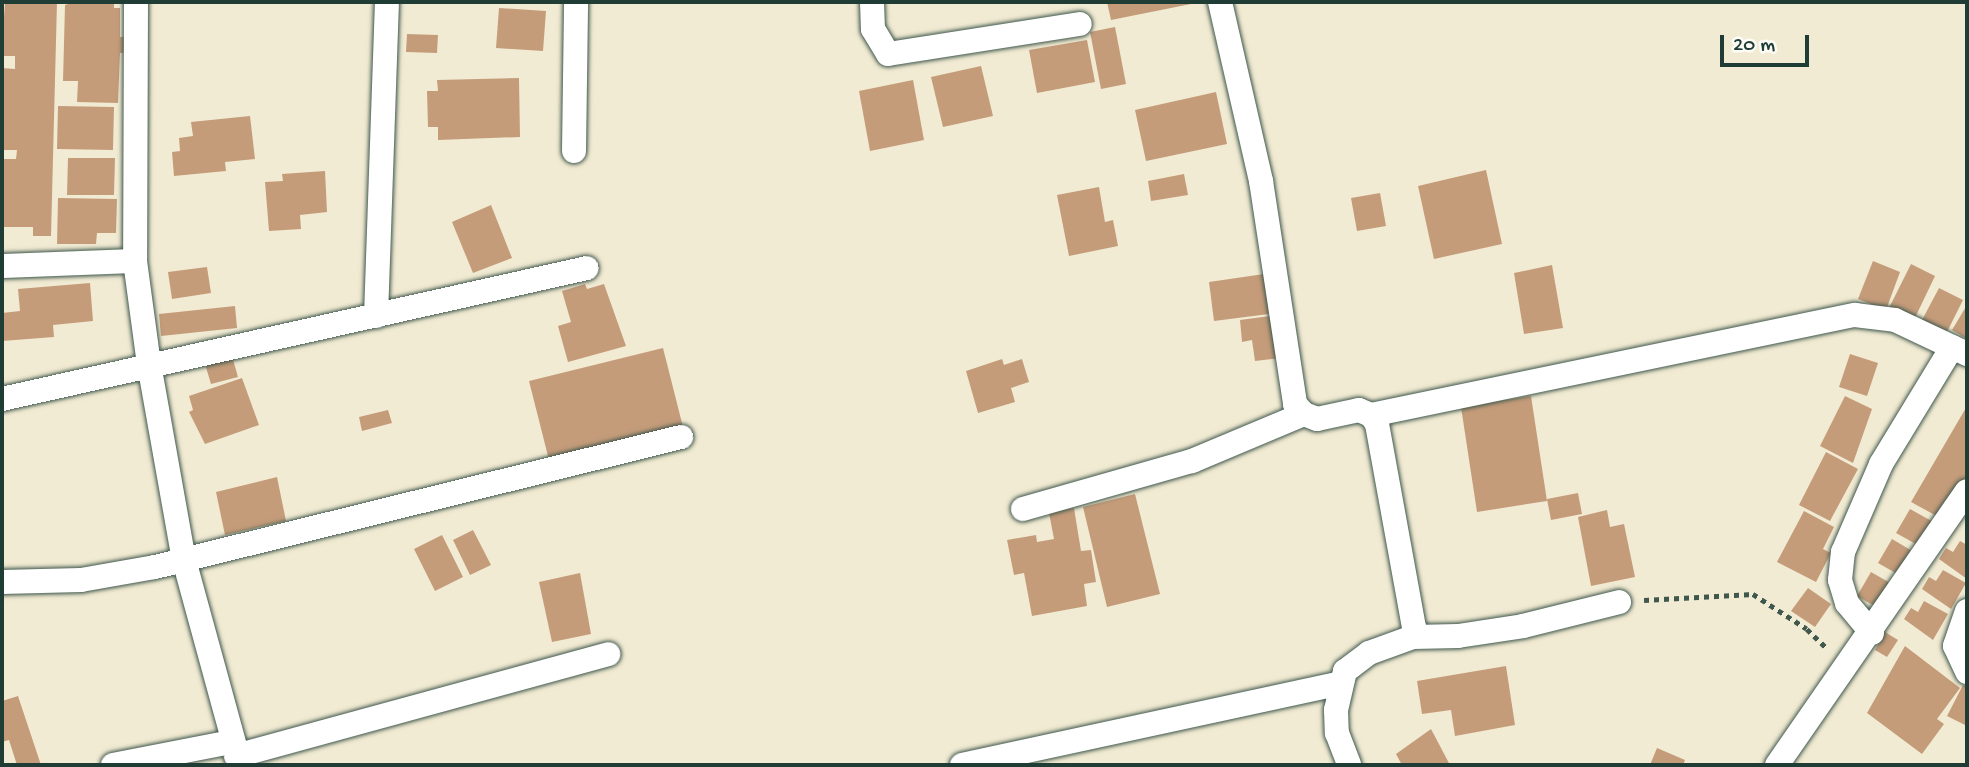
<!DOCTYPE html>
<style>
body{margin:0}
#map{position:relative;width:1969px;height:767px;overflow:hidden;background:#f2ebd3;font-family:"Gochi Hand",sans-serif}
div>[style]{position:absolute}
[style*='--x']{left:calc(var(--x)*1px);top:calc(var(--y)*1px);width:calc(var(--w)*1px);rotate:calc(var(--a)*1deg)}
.building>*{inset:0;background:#c59c7a}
.path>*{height:4.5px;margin-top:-2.25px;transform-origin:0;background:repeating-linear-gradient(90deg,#3f574c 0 5px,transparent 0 10px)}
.roads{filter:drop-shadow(0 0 2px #3f574c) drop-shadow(0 0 2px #3f574c)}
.street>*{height:24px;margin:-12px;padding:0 12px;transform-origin:12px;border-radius:12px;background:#fff}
span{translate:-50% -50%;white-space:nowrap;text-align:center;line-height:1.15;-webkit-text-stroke:5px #fdfcf7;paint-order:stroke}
.frame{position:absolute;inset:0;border:4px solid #1f3d34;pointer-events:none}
.scale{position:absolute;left:1720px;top:35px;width:89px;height:32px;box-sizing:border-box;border:4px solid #1f3d34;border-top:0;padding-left:9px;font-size:21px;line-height:24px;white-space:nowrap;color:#1f3d34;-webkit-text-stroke:5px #fdfcf7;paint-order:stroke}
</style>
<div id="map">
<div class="building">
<i style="clip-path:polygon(5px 2px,57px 2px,51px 236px,33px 236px,33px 227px,2px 227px,2px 159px,16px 159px,17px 150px,2px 150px,2px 68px,15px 69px,15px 56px,4px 56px,2px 49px)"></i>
<i style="clip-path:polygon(75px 2px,114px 2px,114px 8px,120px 8px,120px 37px,125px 37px,125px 53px,120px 53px,118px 103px,77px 102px,78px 81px,63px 81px,65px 5px)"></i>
<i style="clip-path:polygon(1107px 2px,1196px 2px,1196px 3px,1111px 20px)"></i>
<i style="clip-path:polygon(499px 8px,546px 11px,543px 51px,496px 48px)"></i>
<i style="clip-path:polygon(1115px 27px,1126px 84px,1101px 89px,1090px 32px)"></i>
<i style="clip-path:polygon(407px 34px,438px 35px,437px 53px,406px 52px)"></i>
<i style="clip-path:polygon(1087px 40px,1095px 82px,1037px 93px,1029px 50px)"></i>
<i style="clip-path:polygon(981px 66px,993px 116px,943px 127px,931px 77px)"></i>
<i style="clip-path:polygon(519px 78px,520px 137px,438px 140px,438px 127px,428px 127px,427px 91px,438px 91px,437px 80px)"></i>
<i style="clip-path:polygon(913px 80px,924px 140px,870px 151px,859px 91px)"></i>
<i style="clip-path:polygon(1216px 92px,1227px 144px,1146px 161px,1135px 110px)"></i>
<i style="clip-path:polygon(58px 106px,114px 107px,113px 150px,57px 149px)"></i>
<i style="clip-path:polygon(250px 116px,255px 159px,225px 162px,226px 171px,174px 176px,172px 152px,180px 151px,179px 138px,193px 136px,191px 122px)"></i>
<i style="clip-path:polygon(68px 158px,115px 158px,114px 195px,67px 195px)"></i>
<i style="clip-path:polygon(1486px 170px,1502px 244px,1434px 259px,1418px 186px)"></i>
<i style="clip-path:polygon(325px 171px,327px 212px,300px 215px,301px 229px,269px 231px,265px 182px,283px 181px,282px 174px)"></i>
<i style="clip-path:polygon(1184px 174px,1188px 195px,1151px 201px,1148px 181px)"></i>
<i style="clip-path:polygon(1099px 187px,1105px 222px,1113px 220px,1118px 246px,1069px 256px,1057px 195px)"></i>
<i style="clip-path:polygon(1380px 193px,1386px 226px,1357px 231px,1351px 198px)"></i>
<i style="clip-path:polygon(58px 198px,117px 199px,116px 233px,97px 233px,96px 244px,57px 244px)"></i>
<i style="clip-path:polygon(491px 205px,512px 258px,473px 273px,452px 222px)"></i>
<i style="clip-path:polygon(1873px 261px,1900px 272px,1886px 310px,1858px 299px)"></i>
<i style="clip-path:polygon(1911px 264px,1935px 276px,1913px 322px,1888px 310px)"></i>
<i style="clip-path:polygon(1552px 265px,1563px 328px,1524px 334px,1514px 273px)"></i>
<i style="clip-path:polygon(207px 267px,211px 293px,172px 299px,168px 272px)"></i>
<i style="clip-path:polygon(1264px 274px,1269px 314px,1214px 321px,1209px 282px)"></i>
<i style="clip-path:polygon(90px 283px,93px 321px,53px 325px,54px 337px,2px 341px,2px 313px,20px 311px,18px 289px)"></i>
<i style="clip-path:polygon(585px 284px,587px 289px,604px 284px,626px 346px,568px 362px,558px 326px,571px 322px,562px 291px)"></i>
<i style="clip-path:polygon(1939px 288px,1963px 300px,1947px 332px,1922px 320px)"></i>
<i style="clip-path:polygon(1967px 305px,1967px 339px,1952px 330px)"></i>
<i style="clip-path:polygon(235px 306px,237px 328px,161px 336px,159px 314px)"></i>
<i style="clip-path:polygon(1277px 315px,1282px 358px,1255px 361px,1252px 340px,1242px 342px,1240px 320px)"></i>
<i style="clip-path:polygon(663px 348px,683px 427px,549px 460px,529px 381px)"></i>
<i style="clip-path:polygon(1850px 354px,1878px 363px,1867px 396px,1839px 387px)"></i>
<i style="clip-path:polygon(232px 356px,238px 377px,211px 384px,205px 364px)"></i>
<i style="clip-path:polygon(1002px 359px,1004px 365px,1022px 359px,1029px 382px,1011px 388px,1015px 402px,978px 413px,966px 371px)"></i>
<i style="clip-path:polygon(242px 378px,259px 425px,205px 444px,189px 412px,193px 410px,189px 396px)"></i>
<i style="clip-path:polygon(1531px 396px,1547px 501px,1477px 512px,1461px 407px)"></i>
<i style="clip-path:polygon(1845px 396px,1872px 409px,1853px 463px,1820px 446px)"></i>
<i style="clip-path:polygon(1967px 406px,1967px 481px,1944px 520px,1911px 502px)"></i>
<i style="clip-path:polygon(388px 410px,392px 423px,362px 431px,359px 417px)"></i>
<i style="clip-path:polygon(1826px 452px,1858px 469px,1830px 521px,1799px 505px)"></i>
<i style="clip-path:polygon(277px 477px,286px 521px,225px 535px,216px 492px)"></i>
<i style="clip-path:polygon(1578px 493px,1582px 514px,1551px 520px,1547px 499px)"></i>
<i style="clip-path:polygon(1135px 494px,1160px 594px,1107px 607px,1083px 507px)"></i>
<i style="clip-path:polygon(1074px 508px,1081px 551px,1091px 550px,1096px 582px,1084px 584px,1087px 606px,1032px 616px,1024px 573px,1014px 575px,1007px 540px,1036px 535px,1037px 542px,1054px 539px,1049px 513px)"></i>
<i style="clip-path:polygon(1910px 509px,1937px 524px,1923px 548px,1896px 533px)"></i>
<i style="clip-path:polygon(1607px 510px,1610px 527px,1624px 524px,1635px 577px,1591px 586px,1578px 517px)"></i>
<i style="clip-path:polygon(1804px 511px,1834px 527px,1823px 549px,1831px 553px,1816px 582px,1777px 562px)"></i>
<i style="clip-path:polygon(473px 530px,491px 565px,470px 575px,453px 540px)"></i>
<i style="clip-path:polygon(442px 535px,463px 577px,435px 591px,414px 549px)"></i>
<i style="clip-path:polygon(1892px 539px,1919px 555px,1906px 579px,1878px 563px)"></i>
<i style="clip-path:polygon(1960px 541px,1967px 545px,1967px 579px,1939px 559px,1946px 548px,1953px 552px)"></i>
<i style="clip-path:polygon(1943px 570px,1966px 583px,1951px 609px,1922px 589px,1929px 577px,1936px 581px)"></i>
<i style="clip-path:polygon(1871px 572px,1899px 588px,1885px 612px,1857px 596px)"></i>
<i style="clip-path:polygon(580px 573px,591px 634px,552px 642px,539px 582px)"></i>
<i style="clip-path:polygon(1808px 588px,1831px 604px,1815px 627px,1791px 611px)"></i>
<i style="clip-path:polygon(1924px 601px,1948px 614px,1933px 640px,1904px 619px,1911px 608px,1918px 612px)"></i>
<i style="clip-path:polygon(1885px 632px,1898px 640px,1887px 657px,1875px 650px)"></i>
<i style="clip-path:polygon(1905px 646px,1960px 688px,1937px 719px,1944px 724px,1922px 754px,1867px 713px)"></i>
<i style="clip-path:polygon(1506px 666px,1515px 725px,1455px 736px,1451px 710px,1422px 714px,1417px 681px)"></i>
<i style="clip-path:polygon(1963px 685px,1967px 687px,1967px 726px,1947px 716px)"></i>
<i style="clip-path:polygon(18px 696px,41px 765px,17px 765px,9px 740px,2px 742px,2px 701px)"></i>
<i style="clip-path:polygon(1431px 729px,1450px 765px,1402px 765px,1396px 754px)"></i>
<i style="clip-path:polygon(1657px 748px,1685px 760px,1683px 765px,1650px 765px)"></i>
</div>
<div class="path">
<i style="--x:1644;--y:600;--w:109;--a:-3.2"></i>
<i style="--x:1753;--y:594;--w:64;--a:32.9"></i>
<i style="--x:1807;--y:629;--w:28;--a:44"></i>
</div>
<div class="roads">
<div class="street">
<i style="--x:136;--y:2;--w:259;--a:90.2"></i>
<i style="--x:135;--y:261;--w:104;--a:82.3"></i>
<i style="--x:149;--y:364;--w:199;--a:79.9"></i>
<i style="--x:184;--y:560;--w:213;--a:74.7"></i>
<i style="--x:872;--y:2;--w:27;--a:88"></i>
<i style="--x:873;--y:29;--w:29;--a:59"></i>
<i style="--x:888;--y:54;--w:194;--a:-8.9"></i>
<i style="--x:1220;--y:2;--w:184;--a:77.1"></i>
<i style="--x:1261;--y:181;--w:226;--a:81.3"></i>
<i style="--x:1295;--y:404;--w:13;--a:48"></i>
<i style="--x:1304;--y:414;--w:14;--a:21"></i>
<i style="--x:1317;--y:419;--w:43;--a:-12.1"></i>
<i style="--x:1359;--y:410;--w:13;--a:23"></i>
<i style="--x:1371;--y:415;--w:11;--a:56"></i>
<i style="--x:1377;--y:424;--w:206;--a:79.7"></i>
<i style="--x:1414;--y:627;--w:10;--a:96"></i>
<i style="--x:1413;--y:637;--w:47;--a:160"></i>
<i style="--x:1369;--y:653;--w:30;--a:143"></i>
<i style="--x:1345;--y:671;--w:40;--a:103"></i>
<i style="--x:1336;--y:710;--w:23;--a:88"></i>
<i style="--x:1337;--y:733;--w:34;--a:69"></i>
<i style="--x:574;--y:151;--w:149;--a:-89.2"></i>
<i style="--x:2;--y:266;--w:133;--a:-2.2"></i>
<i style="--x:376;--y:316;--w:314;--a:-88"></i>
<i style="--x:2;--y:399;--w:599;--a:-12.62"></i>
<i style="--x:1371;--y:415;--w:494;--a:-11.7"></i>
<i style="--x:1855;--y:315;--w:40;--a:7.1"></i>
<i style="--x:1895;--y:320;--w:80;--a:25.3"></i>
<i style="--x:1023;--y:509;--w:176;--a:-15.9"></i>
<i style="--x:1192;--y:461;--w:121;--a:-22.8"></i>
<i style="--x:2;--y:582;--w:79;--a:-1.5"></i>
<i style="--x:81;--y:580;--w:75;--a:-10"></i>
<i style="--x:155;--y:567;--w:542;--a:-13.88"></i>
<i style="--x:1967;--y:611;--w:37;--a:109"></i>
<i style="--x:1955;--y:646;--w:29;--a:65"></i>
<i style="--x:1872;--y:633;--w:39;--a:-130"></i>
<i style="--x:1847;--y:603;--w:24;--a:-107"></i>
<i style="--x:1840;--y:580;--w:28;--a:-84"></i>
<i style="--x:1843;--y:552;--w:96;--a:-66.6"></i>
<i style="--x:1881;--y:464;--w:137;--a:-58.7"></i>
<i style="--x:1413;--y:637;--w:45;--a:-1.3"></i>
<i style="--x:1458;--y:636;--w:66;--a:-8.7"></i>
<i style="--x:1523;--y:626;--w:99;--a:-14"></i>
<i style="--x:236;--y:756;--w:386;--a:-15.3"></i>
<i style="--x:113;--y:765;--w:120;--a:-11"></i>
<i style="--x:962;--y:765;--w:387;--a:-12.2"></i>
<i style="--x:1777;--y:765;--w:333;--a:-55.3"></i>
</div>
</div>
<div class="frame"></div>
<div class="scale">20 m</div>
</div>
